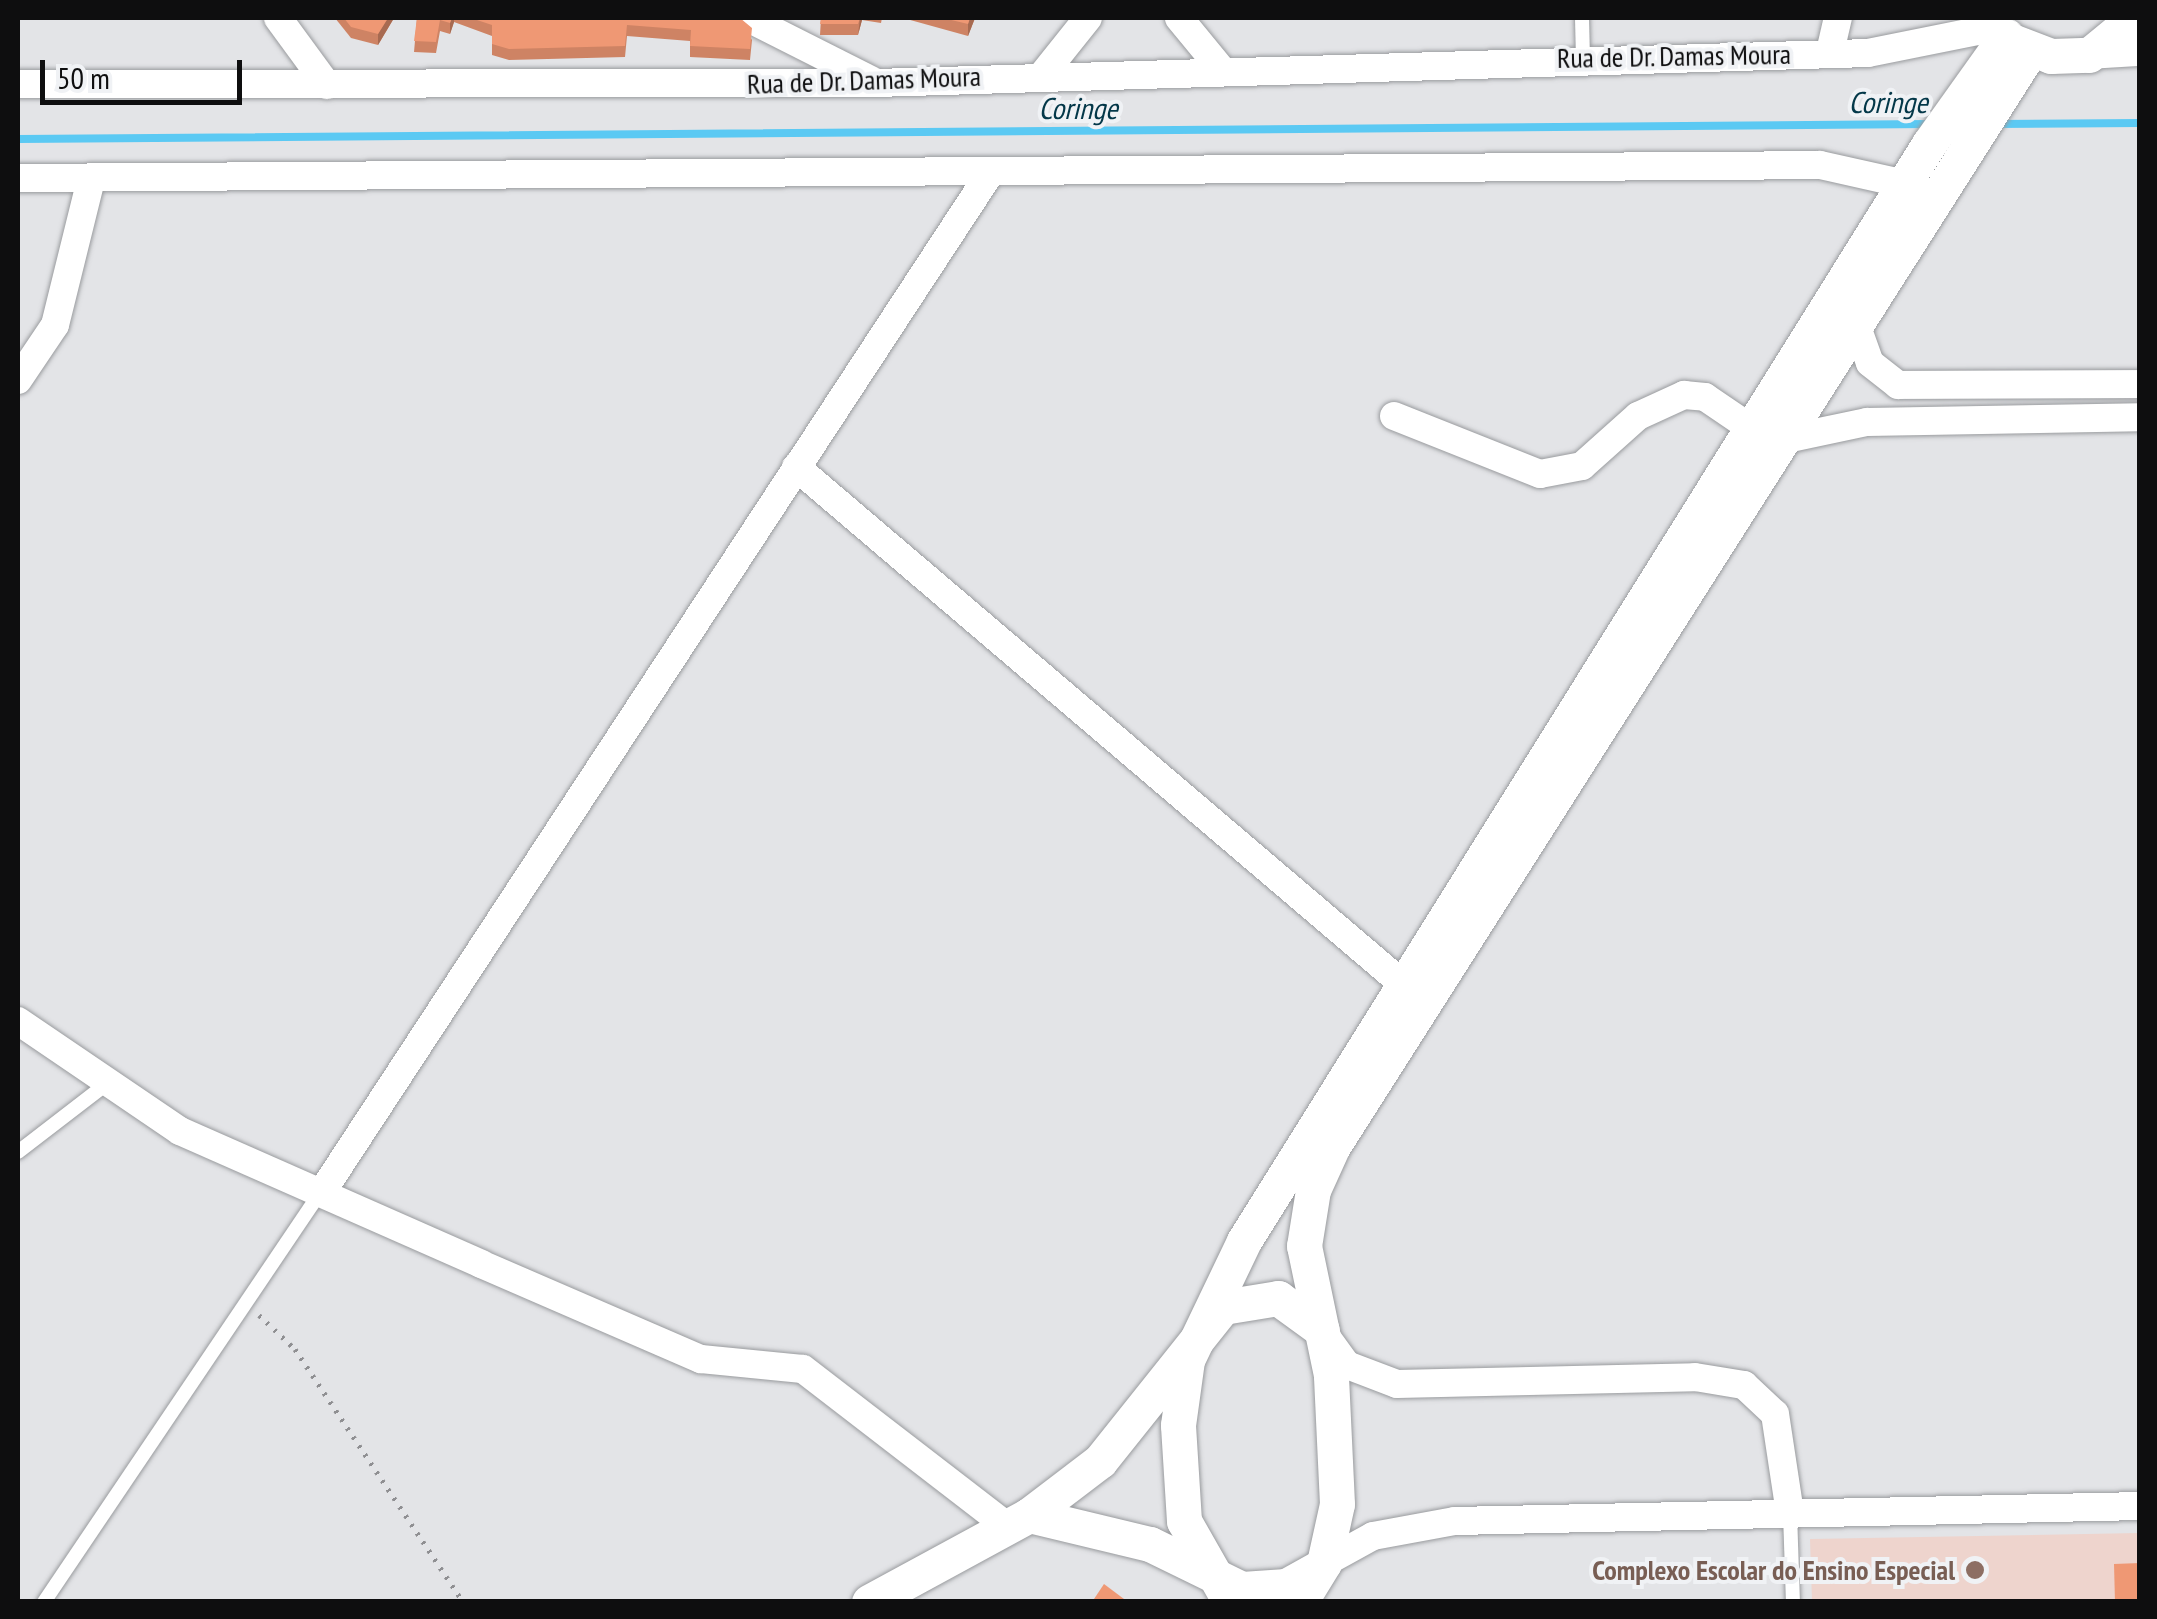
<!DOCTYPE html>
<style>
body{margin:0}
#map{position:relative;width:2157px;height:1619px;overflow:hidden;background:#e3e4e7;font-family:"PT Sans Narrow",sans-serif}
div>[style]{position:absolute}
[style*='--x']{left:calc(var(--x)*1px);top:calc(var(--y)*1px);width:calc(var(--w)*1px);rotate:calc(var(--a)*1deg)}
.education>*{inset:0;background:#eed4cd}
.stream>*{height:8px;margin:-4px;padding:0 4px;transform-origin:4px;border-radius:4px;background:#5bc9f3}
.path>*{height:5px;margin-top:-2.5px;transform-origin:0;background:repeating-linear-gradient(90deg,#8f8f92 0 2.5px,transparent 0 10.5px)}
.roads{filter:drop-shadow(0 0 2px #999b9e) drop-shadow(0 0 2px #999b9e)}
.service>*{height:14px;margin:-7px;padding:0 7px;transform-origin:7px;border-radius:7px;background:#fff}
.minor>*{height:28px;margin:-14px;padding:0 14px;transform-origin:14px;border-radius:14px;background:#fff}
.tertiary>*{height:35px;margin:-17.5px;padding:0 17.5px;transform-origin:17.5px;border-radius:17.5px;background:#fff}
.wall>*{inset:0;background:#ce8364}
.shaded-wall>*{inset:0;background:#a76a51}
.building>*{inset:0;background:#ef9874}
.dots>*{width:28px;height:28px;translate:-50% -50%;box-sizing:border-box;border:5px solid #f0f2f5;border-radius:50%}
span{translate:-50% -50%;white-space:nowrap;text-align:center;line-height:1.15;-webkit-text-stroke:8px #f0f2f5;paint-order:stroke}
.street-label{font-size:28px;color:#0e0e0f}
.education-label{font-size:28px;color:#785e54;font-weight:700}
.right{translate:-100% -50%;text-align:right}
.water-label{font-size:30px;color:#043849;font-style:italic}
.frame{position:absolute;inset:0;border:20px solid #0e0e0f;pointer-events:none}
.scale{position:absolute;left:40px;top:60px;width:202px;height:45px;box-sizing:border-box;border:5px solid #0e0e0f;border-top:0;padding-left:12px;font-size:30px;line-height:35px;white-space:nowrap;color:#0e0e0f;-webkit-text-stroke:8px #f0f2f5;paint-order:stroke}
</style>
<div id="map">
<div class="education">
<i style="clip-path:polygon(2139px 1533px,2139px 1601px,1812px 1601px,1810px 1539px)"></i>
</div>
<div class="stream">
<i style="--x:1994;--y:124;--w:146;--a:-0.4"></i>
<i style="--x:18;--y:139;--w:1912;--a:-0.45"></i>
</div>
<div class="path">
<i style="--x:259;--y:1315;--w:50;--a:43.4"></i>
<i style="--x:295;--y:1349;--w:304;--a:56.4"></i>
</div>
<div class="roads">
<div class="service">
<i style="--x:1582;--y:18;--w:40;--a:88.6"></i>
<i style="--x:18;--y:1152;--w:110;--a:-37.6"></i>
<i style="--x:1790;--y:1513;--w:89;--a:88.1"></i>
<i style="--x:44;--y:1602;--w:495;--a:-56"></i>
</div>
<div class="minor">
<i style="--x:278;--y:18;--w:83;--a:53.8"></i>
<i style="--x:748;--y:18;--w:138;--a:26.8"></i>
<i style="--x:1179;--y:18;--w:65;--a:50.6"></i>
<i style="--x:1830;--y:52;--w:35;--a:-77"></i>
<i style="--x:2089;--y:55;--w:51;--a:-3.4"></i>
<i style="--x:1044;--y:73;--w:70;--a:-51.3"></i>
<i style="--x:18;--y:84;--w:858;--a:-0.07"></i>
<i style="--x:876;--y:83;--w:992;--a:-1.73"></i>
<i style="--x:1868;--y:53;--w:132;--a:-11.4"></i>
<i style="--x:18;--y:178;--w:1802;--a:-0.41"></i>
<i style="--x:1820;--y:165;--w:87;--a:12.6"></i>
<i style="--x:1856;--y:324;--w:41;--a:70.3"></i>
<i style="--x:1870;--y:363;--w:36;--a:38"></i>
<i style="--x:1898;--y:385;--w:242;--a:-0.2"></i>
<i style="--x:18;--y:380;--w:66;--a:-56.1"></i>
<i style="--x:55;--y:325;--w:150;--a:-76.1"></i>
<i style="--x:1394;--y:416;--w:157;--a:21.7"></i>
<i style="--x:1540;--y:474;--w:43;--a:-10.8"></i>
<i style="--x:1582;--y:466;--w:75;--a:-41.8"></i>
<i style="--x:1638;--y:416;--w:51;--a:-24.5"></i>
<i style="--x:1684;--y:395;--w:21;--a:5"></i>
<i style="--x:1705;--y:397;--w:57;--a:34.2"></i>
<i style="--x:1786;--y:439;--w:83;--a:-11.9"></i>
<i style="--x:1867;--y:422;--w:273;--a:-1"></i>
<i style="--x:796;--y:467;--w:799;--a:40.43"></i>
<i style="--x:18;--y:1021;--w:196;--a:34.2"></i>
<i style="--x:180;--y:1131;--w:329;--a:23.8"></i>
<i style="--x:481;--y:1264;--w:240;--a:23.4"></i>
<i style="--x:701;--y:1359;--w:102;--a:5.6"></i>
<i style="--x:803;--y:1369;--w:259;--a:37.6"></i>
<i style="--x:322;--y:1192;--w:1218;--a:-56.75"></i>
<i style="--x:1325;--y:1335;--w:37;--a:54"></i>
<i style="--x:1347;--y:1365;--w:53;--a:20.8"></i>
<i style="--x:1397;--y:1384;--w:298;--a:-1.3"></i>
<i style="--x:1695;--y:1377;--w:50;--a:9.3"></i>
<i style="--x:1744;--y:1385;--w:42;--a:43.1"></i>
<i style="--x:1775;--y:1414;--w:100;--a:81.4"></i>
<i style="--x:1324;--y:1563;--w:56;--a:-28.9"></i>
<i style="--x:1373;--y:1536;--w:83;--a:-10.4"></i>
<i style="--x:1455;--y:1521;--w:685;--a:-1.25"></i>
</div>
<div class="tertiary">
<i style="--x:2012;--y:41;--w:42;--a:21"></i>
<i style="--x:2051;--y:56;--w:38;--a:-2"></i>
<i style="--x:2089;--y:55;--w:58;--a:-39.4"></i>
<i style="--x:1029;--y:1515;--w:124;--a:13.5"></i>
<i style="--x:1150;--y:1544;--w:102;--a:26.1"></i>
<i style="--x:1242;--y:1589;--w:44;--a:-3.9"></i>
<i style="--x:1286;--y:1586;--w:37;--a:-29"></i>
<i style="--x:869;--y:1602;--w:182;--a:-28.5"></i>
<i style="--x:1029;--y:1515;--w:89;--a:-37.3"></i>
<i style="--x:1100;--y:1461;--w:197;--a:-51.4"></i>
<i style="--x:1223;--y:1307;--w:56;--a:-9.3"></i>
<i style="--x:1278;--y:1298;--w:54;--a:36"></i>
<i style="--x:1230;--y:1602;--w:93;--a:-119.6"></i>
<i style="--x:1184;--y:1521;--w:96;--a:-93.6"></i>
<i style="--x:1178;--y:1425;--w:66;--a:-82.1"></i>
<i style="--x:1187;--y:1360;--w:132;--a:-64.4"></i>
<i style="--x:1244;--y:1241;--w:1293;--a:-58.02"></i>
<i style="--x:1929;--y:144;--w:133;--a:-54.5"></i>
<i style="--x:1300;--y:1602;--w:46;--a:-58.4"></i>
<i style="--x:1324;--y:1563;--w:60;--a:-77.6"></i>
<i style="--x:1337;--y:1504;--w:129;--a:-92.7"></i>
<i style="--x:1331;--y:1375;--w:132;--a:-101.8"></i>
<i style="--x:1304;--y:1246;--w:57;--a:-80.9"></i>
<i style="--x:1313;--y:1190;--w:48;--a:-65.6"></i>
<i style="--x:1333;--y:1146;--w:1298;--a:-57.52"></i>
</div>
</div>
<div class="wall">
<i style="clip-path:polygon(335px 18px,394px 18px,378px 45px,351px 38px)"></i>
<i style="clip-path:polygon(417px 18px,740px 18px,752px 40px,750px 60px,690px 57px,690px 41px,627px 36px,625px 57px,509px 60px,492px 55px,492px 36px,454px 22px,450px 34px,440px 31px,436px 53px,414px 52px)"></i>
<i style="clip-path:polygon(821px 18px,882px 18px,881px 23px,862px 20px,858px 35px,820px 35px)"></i>
<i style="clip-path:polygon(903px 18px,975px 18px,968px 36px)"></i>
<i style="clip-path:polygon(1631px 18px,1728px 18px,1728px 20px,1638px 20px)"></i>
</div>
<div class="shaded-wall">
<i style="clip-path:polygon(388px 18px,394px 18px,378px 45px,378px 34px)"></i>
<i style="clip-path:polygon(452px 18px,454px 18px,454px 22px,450px 34px,450px 23px)"></i>
<i style="clip-path:polygon(860px 18px,862px 18px,862px 20px,858px 35px)"></i>
<i style="clip-path:polygon(970px 18px,975px 18px,968px 36px,968px 24px)"></i>
</div>
<div class="building">
<i style="clip-path:polygon(344px 18px,388px 18px,378px 34px,351px 27px)"></i>
<i style="clip-path:polygon(417px 18px,452px 18px,450px 23px,440px 20px,436px 42px,414px 41px)"></i>
<i style="clip-path:polygon(471px 18px,740px 18px,752px 28px,750px 49px,690px 46px,691px 30px,627px 25px,625px 46px,509px 49px,492px 44px,492px 25px)"></i>
<i style="clip-path:polygon(821px 18px,860px 18px,858px 24px,820px 24px)"></i>
<i style="clip-path:polygon(943px 18px,970px 18px,968px 24px)"></i>
<i style="clip-path:polygon(2140px 1563px,2140px 1602px,2115px 1602px,2114px 1564px)"></i>
<i style="clip-path:polygon(1104px 1584px,1128px 1602px,1092px 1602px)"></i>
</div>
<div class="dots">
<i style="left:1975px;top:1570px;background:#8d6e63"></i>
</div>
<div class="street-label">
<span style="left:1674px;top:56px;rotate:-1deg">Rua de Dr. Damas Moura</span>
<span style="left:864px;top:80px;rotate:-2deg">Rua de Dr. Damas Moura</span>
</div>
<div class="education-label">
<span class="right" style="left:1955px;top:1570px">Complexo Escolar do Ensino Especial</span>
</div>
<div class="water-label">
<span style="left:1888px;top:102px">Coringe</span>
<span style="left:1078px;top:108px">Coringe</span>
</div>
<div class="frame"></div>
<div class="scale">50 m</div>
</div>
